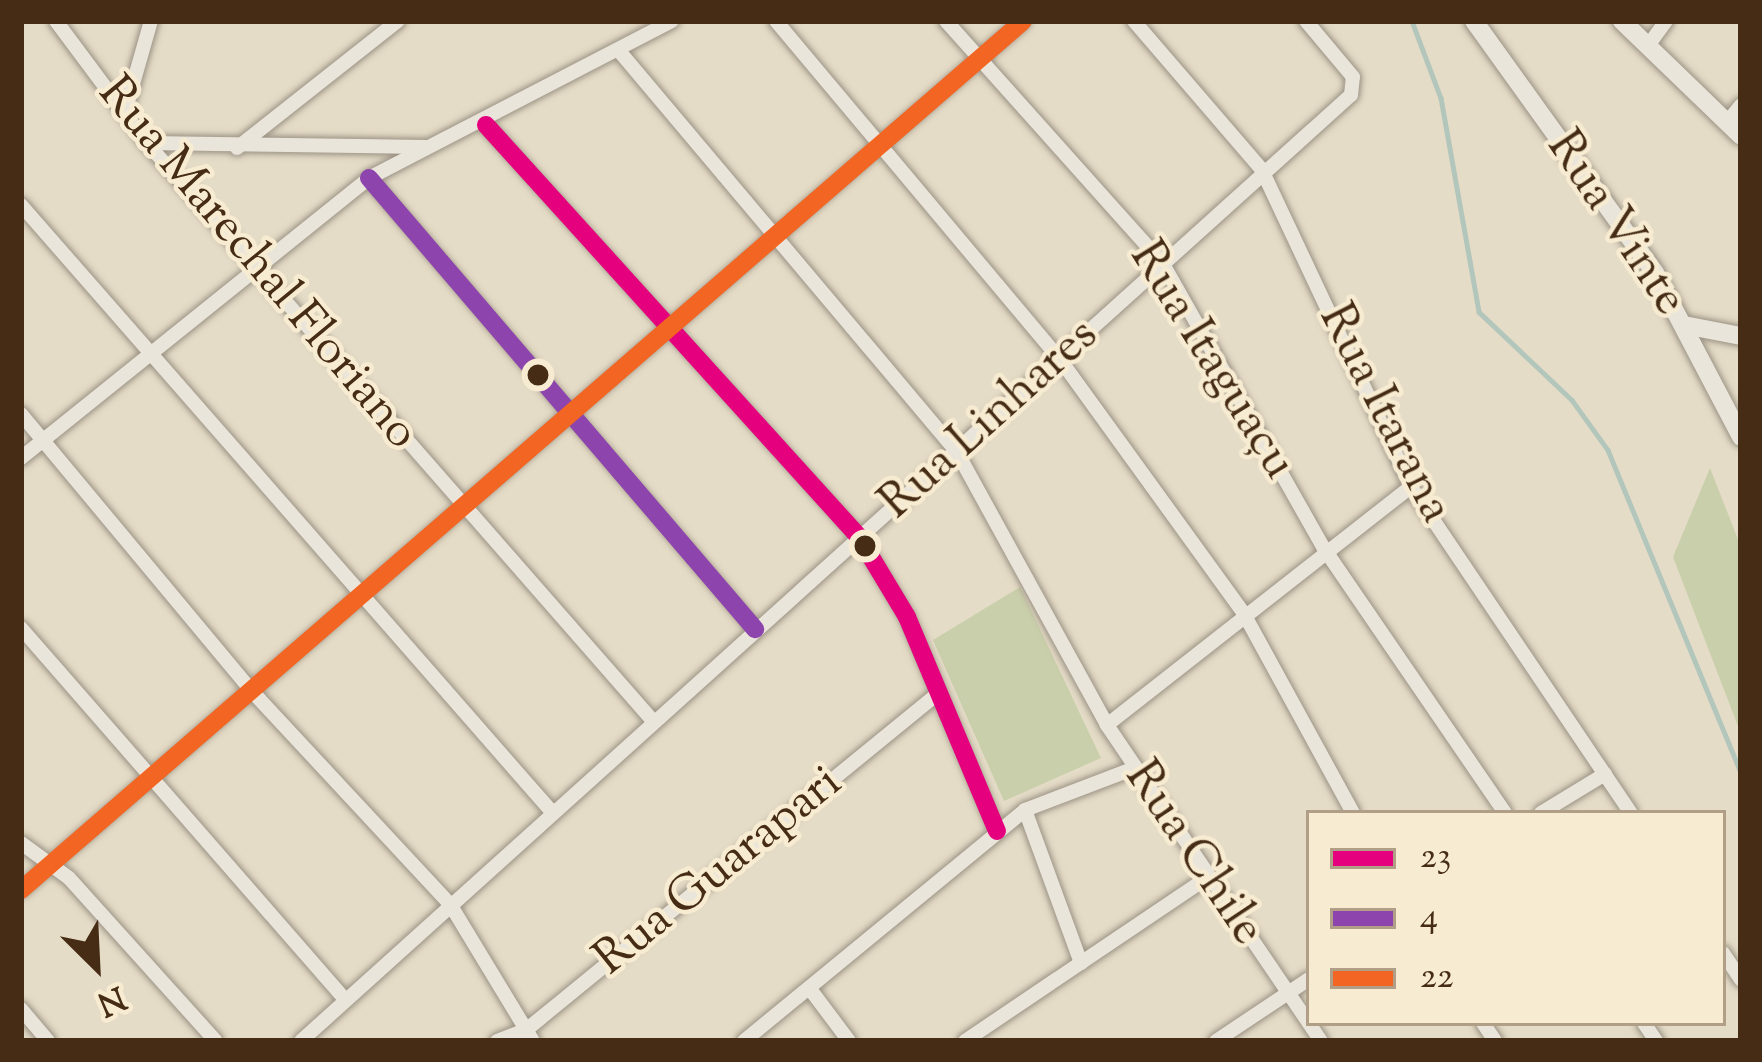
<!DOCTYPE html>
<meta charset="utf-8">
<style>
body{margin:0}
#map{position:relative;width:1762px;height:1062px;overflow:hidden;background:#e5dcc7;font-family:"Sorts Mill Goudy",serif}
div>[style]{position:absolute}
[style*='--x']{left:calc(var(--x)*1px);top:calc(var(--y)*1px);width:calc(var(--w)*1px);rotate:calc(var(--a)*1deg)}
.green>*{inset:0;background:#cacfab}
.stream>*{height:4.5px;margin:-2.25px;padding:0 2.25px;transform-origin:2.25px;border-radius:2.25px;background:#b3c6bc}
.roads{filter:drop-shadow(0 0 3px #9c9385) drop-shadow(0 0 3px #9c9385)}
.street>*{height:14px;margin:-7px;padding:0 7px;transform-origin:7px;border-radius:7px;background:#eae5db}
.secondary>*{height:18px;margin:-9px;padding:0 9px;transform-origin:9px;border-radius:9px;background:#eae5db}
.bus-1>*{height:18px;margin:-9px;padding:0 9px;transform-origin:9px;border-radius:9px;background:#e5007d}
.bus-2>*{height:18px;margin:-9px;padding:0 9px;transform-origin:9px;border-radius:9px;background:#8e44ad}
.bus-3>*{height:18px;margin:-9px;padding:0 9px;transform-origin:9px;border-radius:9px;background:#f26522}
.dots>*{width:33px;height:33px;translate:-50% -50%;box-sizing:border-box;border:6px solid #f7ecd2;border-radius:50%}
span{translate:-50% -50%;white-space:nowrap;text-align:center;line-height:1.15;-webkit-text-stroke:9px #f7ecd2;paint-order:stroke}
.street-label{font-size:48px;color:#462c15}
.frame{position:absolute;inset:0;border:24px solid #462c15;pointer-events:none}
.legend{position:absolute;left:1306px;top:810px;width:420px;height:216px;box-sizing:border-box;background:#f7ecd2;border:3px solid #b09f86;margin:0;padding:15px 21px;list-style:none;font-size:36px;color:#462c15}
.legend li{display:flex;align-items:center;gap:24px;height:60px}
.legend b{width:60px;border:3px solid #b09f86}
.north{position:absolute;left:36px;top:906px;width:120px;height:120px;-webkit-text-stroke:9px #f7ecd2;paint-order:stroke;rotate:156deg;font-size:33px;font-weight:700;line-height:48px;text-align:center;color:#462c15}
.north::after{content:'';display:block;margin:auto;width:42px;height:54px;background:#462c15;clip-path:polygon(50% 0,100% 100%,50% 72%,0 100%)}
</style>
<div id="map">
<div class="green">
<i style="clip-path:polygon(1710px 468px,1741px 547px,1741px 734px,1673px 557px)"></i>
<i style="clip-path:polygon(1020px 587px,1101px 758px,1004px 801px,933px 640px)"></i>
</div>
<div class="stream">
<i style="--x:1412;--y:21;--w:82;--a:69.4"></i>
<i style="--x:1441;--y:98;--w:217;--a:79.9"></i>
<i style="--x:1479;--y:312;--w:128;--a:43.4"></i>
<i style="--x:1572;--y:400;--w:62;--a:54.2"></i>
<i style="--x:1608;--y:450;--w:349;--a:67.6"></i>
</div>
<div class="roads">
<div class="street">
<i style="--x:56;--y:21;--w:152;--a:53.3"></i>
<i style="--x:147;--y:143;--w:768;--a:48.8"></i>
<i style="--x:776;--y:21;--w:440;--a:50"></i>
<i style="--x:1059;--y:358;--w:314;--a:54.1"></i>
<i style="--x:1243;--y:612;--w:229;--a:61.3"></i>
<i style="--x:946;--y:21;--w:326;--a:48.2"></i>
<i style="--x:1163;--y:264;--w:325;--a:60.5"></i>
<i style="--x:1323;--y:547;--w:322;--a:55.6"></i>
<i style="--x:1134;--y:21;--w:196;--a:49.3"></i>
<i style="--x:1262;--y:170;--w:350;--a:64.8"></i>
<i style="--x:1411;--y:487;--w:393;--a:56"></i>
<i style="--x:1650;--y:43;--w:27;--a:-54"></i>
<i style="--x:620;--y:52;--w:523;--a:49.89"></i>
<i style="--x:957;--y:452;--w:311;--a:61.2"></i>
<i style="--x:1107;--y:725;--w:382;--a:55.9"></i>
<i style="--x:125;--y:112;--w:95;--a:-74.1"></i>
<i style="--x:1729;--y:120;--w:19;--a:-51"></i>
<i style="--x:486;--y:125;--w:556;--a:47.84"></i>
<i style="--x:859;--y:537;--w:93;--a:59"></i>
<i style="--x:907;--y:617;--w:232;--a:67.2"></i>
<i style="--x:147;--y:143;--w:279;--a:0.8"></i>
<i style="--x:237;--y:148;--w:205;--a:-38.3"></i>
<i style="--x:369;--y:178;--w:594;--a:49.44"></i>
<i style="--x:21;--y:205;--w:806;--a:48.82"></i>
<i style="--x:21;--y:414;--w:356;--a:50.2"></i>
<i style="--x:249;--y:688;--w:295;--a:47.1"></i>
<i style="--x:450;--y:904;--w:160;--a:58.8"></i>
<i style="--x:21;--y:458;--w:447;--a:-38.8"></i>
<i style="--x:369;--y:178;--w:341;--a:-27.4"></i>
<i style="--x:21;--y:628;--w:493;--a:48.9"></i>
<i style="--x:1107;--y:725;--w:386;--a:-38.1"></i>
<i style="--x:1025;--y:810;--w:163;--a:69.9"></i>
<i style="--x:1541;--y:813;--w:75;--a:-31.4"></i>
<i style="--x:21;--y:843;--w:59;--a:36.1"></i>
<i style="--x:69;--y:878;--w:219;--a:48"></i>
<i style="--x:21;--y:890;--w:1326;--a:-40.93"></i>
<i style="--x:1723;--y:953;--w:32;--a:56"></i>
<i style="--x:810;--y:989;--w:65;--a:53.1"></i>
<i style="--x:21;--y:1009;--w:42;--a:49.8"></i>
<i style="--x:1483;--y:1023;--w:22;--a:56"></i>
<i style="--x:1644;--y:1023;--w:22;--a:56"></i>
<i style="--x:301;--y:1041;--w:1413;--a:-42.02"></i>
<i style="--x:1351;--y:95;--w:18;--a:-84"></i>
<i style="--x:1353;--y:77;--w:73;--a:-130"></i>
<i style="--x:497;--y:1041;--w:31;--a:-21"></i>
<i style="--x:526;--y:1030;--w:529;--a:-39.25"></i>
<i style="--x:744;--y:1041;--w:364;--a:-39.4"></i>
<i style="--x:1025;--y:810;--w:118;--a:-20.9"></i>
<i style="--x:965;--y:1041;--w:292;--a:-34"></i>
<i style="--x:1216;--y:1041;--w:112;--a:-33.7"></i>
</div>
<div class="secondary">
<i style="--x:1474;--y:21;--w:310;--a:54.3"></i>
<i style="--x:1655;--y:273;--w:185;--a:62.3"></i>
<i style="--x:1622;--y:21;--w:165;--a:44"></i>
<i style="--x:1684;--y:325;--w:58;--a:10.9"></i>
</div>
</div>
<div class="bus-1">
<i style="--x:486;--y:125;--w:556;--a:47.84"></i>
<i style="--x:859;--y:537;--w:93;--a:59"></i>
<i style="--x:907;--y:617;--w:232;--a:67.2"></i>
</div>
<div class="bus-2">
<i style="--x:369;--y:178;--w:594;--a:49.44"></i>
</div>
<div class="bus-3">
<i style="--x:21;--y:890;--w:1326;--a:-40.93"></i>
</div>
<div class="dots">
<i style="left:538px;top:375px;background:#462c15"></i>
<i style="left:865px;top:546px;background:#462c15"></i>
</div>
<div class="street-label">
<span style="left:1615px;top:224px;rotate:56deg">Rua Vinte</span>
<span style="left:257px;top:264px;rotate:50deg">Rua Marechal Floriano</span>
<span style="left:1211px;top:361px;rotate:58deg">Rua Itaguaçu</span>
<span style="left:1384px;top:414px;rotate:63deg">Rua Itarana</span>
<span style="left:990px;top:420px;rotate:-42deg">Rua Linhares</span>
<span style="left:1193px;top:854px;rotate:56deg">Rua Chile</span>
<span style="left:719px;top:872px;rotate:-39deg">Rua Guarapari</span>
</div>
<div class="frame"></div>
<ul class="legend">
<li><b style="height:15px;background:#e5007d"></b>23</li>
<li><b style="height:15px;background:#8e44ad"></b>4</li>
<li><b style="height:15px;background:#f26522"></b>22</li>
</ul>
<div class="north">N</div>
</div>
